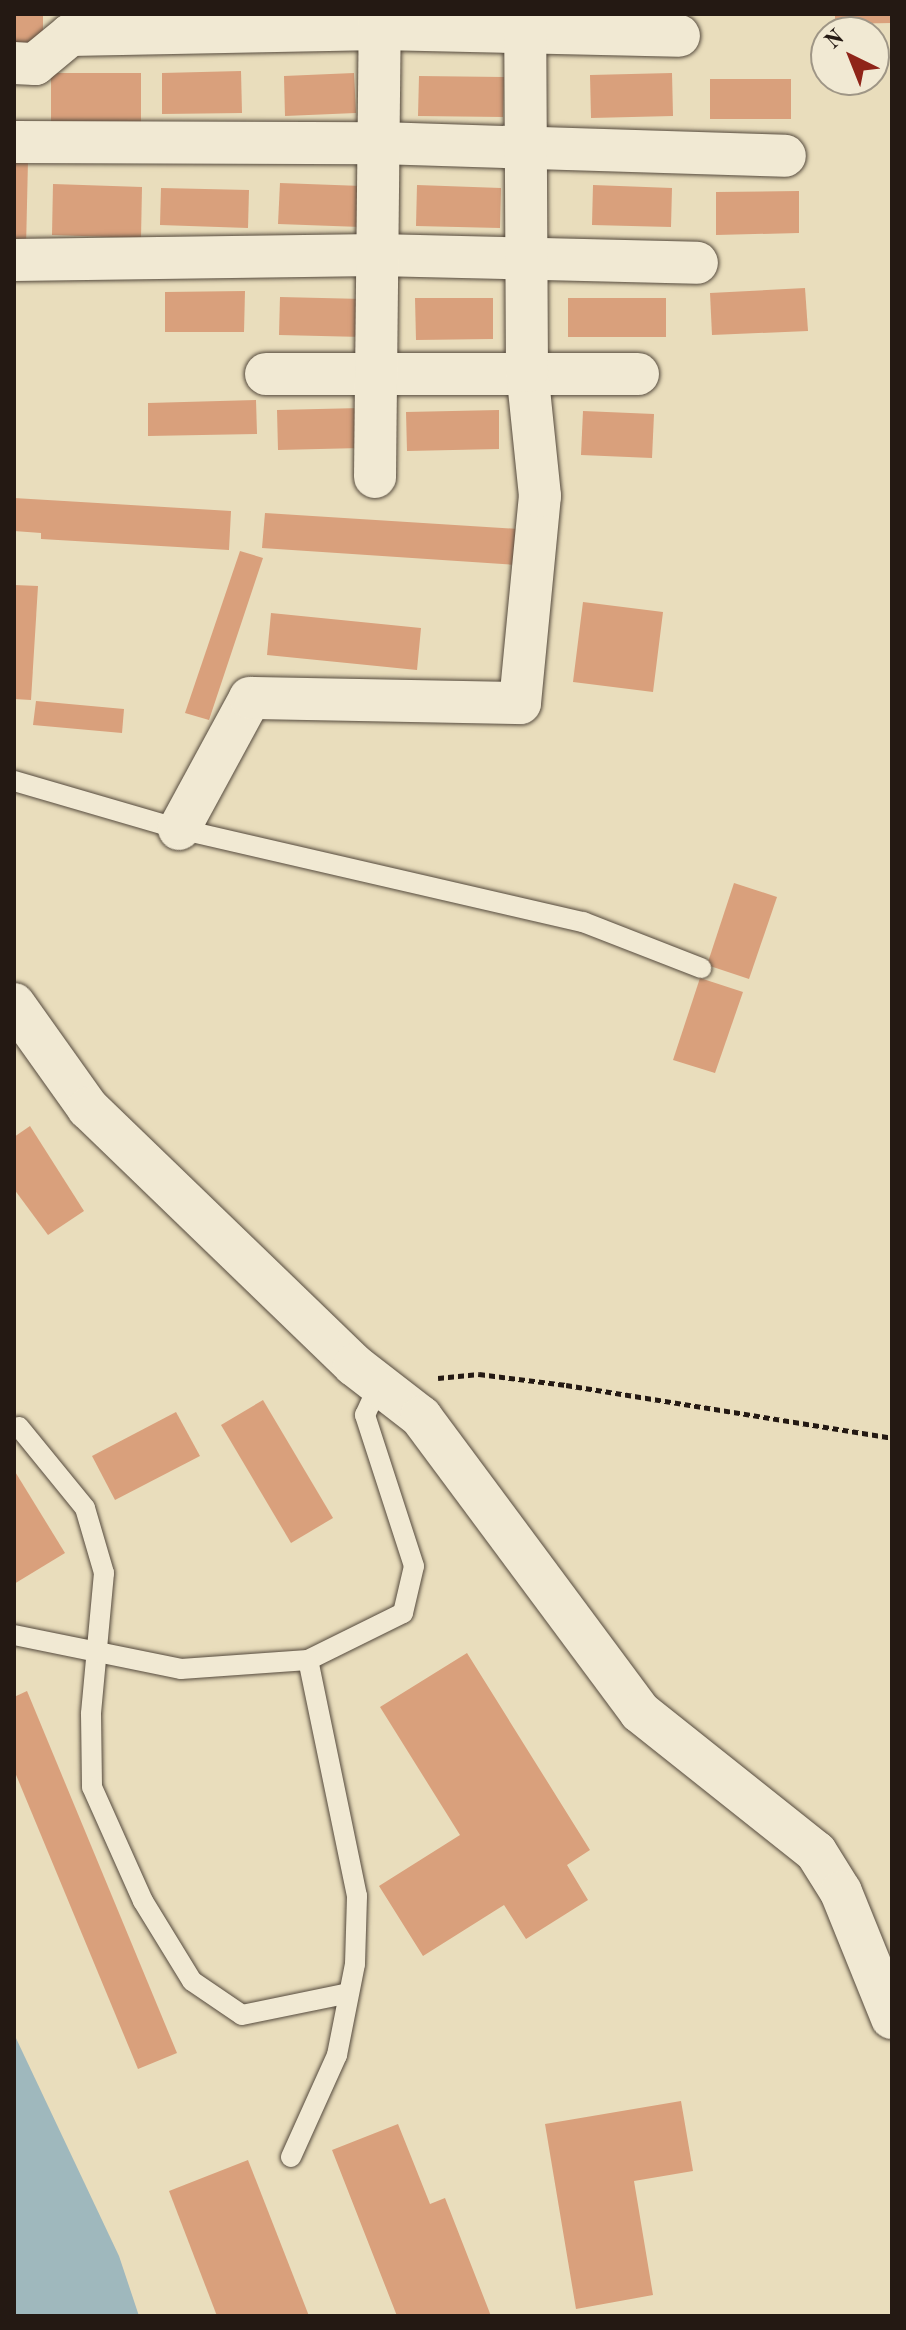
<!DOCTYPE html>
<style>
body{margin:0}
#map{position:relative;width:906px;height:2330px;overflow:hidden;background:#e9ddbc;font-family:"Old Standard TT",serif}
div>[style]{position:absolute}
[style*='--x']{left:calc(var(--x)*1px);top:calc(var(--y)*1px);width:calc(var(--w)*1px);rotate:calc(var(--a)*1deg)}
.water>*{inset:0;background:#9fb8bd}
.building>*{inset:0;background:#d9a07c}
.path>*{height:5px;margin-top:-2.5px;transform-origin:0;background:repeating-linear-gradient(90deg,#241913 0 6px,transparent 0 10px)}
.roads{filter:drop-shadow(0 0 2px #554a3d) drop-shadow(0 0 2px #554a3d)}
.service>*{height:20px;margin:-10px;padding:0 10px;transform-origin:10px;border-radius:10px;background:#f1e9d3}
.minor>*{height:42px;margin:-21px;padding:0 21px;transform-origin:21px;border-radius:21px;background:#f1e9d3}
span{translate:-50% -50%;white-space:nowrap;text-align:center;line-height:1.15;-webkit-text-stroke:6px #f1e9d3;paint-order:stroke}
.frame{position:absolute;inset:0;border:16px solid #241913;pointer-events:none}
.north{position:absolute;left:810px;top:16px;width:80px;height:80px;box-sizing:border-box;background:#f1e9d3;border:2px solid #9f9686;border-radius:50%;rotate:317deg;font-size:22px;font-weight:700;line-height:32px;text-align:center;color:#241913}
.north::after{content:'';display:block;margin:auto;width:28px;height:36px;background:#8f2418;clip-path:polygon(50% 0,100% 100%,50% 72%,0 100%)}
</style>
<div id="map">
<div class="water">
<i style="clip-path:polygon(14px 2034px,119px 2256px,139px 2316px,14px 2316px)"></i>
</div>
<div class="building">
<i style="clip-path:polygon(14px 14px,43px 14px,43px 43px,14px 43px)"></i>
<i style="clip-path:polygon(835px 14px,892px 14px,892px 23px,835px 24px)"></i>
<i style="clip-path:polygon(241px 71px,242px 113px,162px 114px,162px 73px)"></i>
<i style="clip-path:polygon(51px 73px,141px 73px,141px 127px,51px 126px)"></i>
<i style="clip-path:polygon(354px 73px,356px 113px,285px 116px,284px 76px)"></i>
<i style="clip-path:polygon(672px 73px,673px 116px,591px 118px,590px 75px)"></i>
<i style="clip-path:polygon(419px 76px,504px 77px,503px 117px,418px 116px)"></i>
<i style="clip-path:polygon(710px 79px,791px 79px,791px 119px,710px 119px)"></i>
<i style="clip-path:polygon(14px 160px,28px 160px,26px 248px,14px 248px)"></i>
<i style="clip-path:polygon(280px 183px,362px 186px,361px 227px,278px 224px)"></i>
<i style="clip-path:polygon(53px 184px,142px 187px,141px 238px,52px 235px)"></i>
<i style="clip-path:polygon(417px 185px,501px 188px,500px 228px,416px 226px)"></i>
<i style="clip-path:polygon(593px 185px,672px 188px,671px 227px,592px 225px)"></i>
<i style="clip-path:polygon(161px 188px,249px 190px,248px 228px,160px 225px)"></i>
<i style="clip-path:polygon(799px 191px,799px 233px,716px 235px,716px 192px)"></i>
<i style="clip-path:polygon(805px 288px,808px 331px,712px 335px,710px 293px)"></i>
<i style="clip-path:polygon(245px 291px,244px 332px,165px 332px,165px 292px)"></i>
<i style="clip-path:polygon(280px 297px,364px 299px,363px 337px,279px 335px)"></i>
<i style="clip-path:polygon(415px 298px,493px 298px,493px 339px,416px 340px)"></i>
<i style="clip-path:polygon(568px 298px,666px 298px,666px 337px,568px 337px)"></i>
<i style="clip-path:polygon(256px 400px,257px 434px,148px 436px,148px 403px)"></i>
<i style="clip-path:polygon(360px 408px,361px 448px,278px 450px,277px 410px)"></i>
<i style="clip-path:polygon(499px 410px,499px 449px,407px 451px,406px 412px)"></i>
<i style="clip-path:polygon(583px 411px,654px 414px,652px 458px,581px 455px)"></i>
<i style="clip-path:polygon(14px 498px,231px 511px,229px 550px,41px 539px,41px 533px,14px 531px)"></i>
<i style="clip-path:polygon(265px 513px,534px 530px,531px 566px,262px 548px)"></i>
<i style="clip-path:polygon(240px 551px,263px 558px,209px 720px,185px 713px)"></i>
<i style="clip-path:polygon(14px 585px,38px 586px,31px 700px,14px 699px)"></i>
<i style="clip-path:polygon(583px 602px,663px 612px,653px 692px,573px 682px)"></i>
<i style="clip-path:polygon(271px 613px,421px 628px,417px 670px,267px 655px)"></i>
<i style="clip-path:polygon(36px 701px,124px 709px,122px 733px,33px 725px)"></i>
<i style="clip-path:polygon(734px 883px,777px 897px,749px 979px,707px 965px)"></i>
<i style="clip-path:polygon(700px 978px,743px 992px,715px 1073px,673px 1060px)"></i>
<i style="clip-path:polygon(30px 1126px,84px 1211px,48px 1235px,14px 1189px,14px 1137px)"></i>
<i style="clip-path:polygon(263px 1400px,333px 1518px,291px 1543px,221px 1425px)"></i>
<i style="clip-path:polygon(176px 1412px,200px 1456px,115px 1500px,92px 1456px)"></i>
<i style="clip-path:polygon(14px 1470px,65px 1553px,14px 1584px)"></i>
<i style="clip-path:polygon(467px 1653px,590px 1850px,567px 1865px,588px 1900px,526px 1939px,504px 1905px,423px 1956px,379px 1886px,460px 1835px,380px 1707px)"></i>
<i style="clip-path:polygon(27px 1691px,177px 2053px,138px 2069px,14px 1770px,14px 1697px)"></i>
<i style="clip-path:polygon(681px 2101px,693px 2171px,634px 2181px,653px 2295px,576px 2309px,545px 2124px)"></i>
<i style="clip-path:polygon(398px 2124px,430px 2204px,445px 2198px,491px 2316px,397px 2316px,332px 2150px)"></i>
<i style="clip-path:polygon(248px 2160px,309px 2316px,217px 2316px,169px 2191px)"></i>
</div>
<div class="path">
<i style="--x:438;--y:1378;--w:41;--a:-5.6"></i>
<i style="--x:479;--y:1374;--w:88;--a:7.2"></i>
<i style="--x:566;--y:1385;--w:330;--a:9.2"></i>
</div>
<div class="roads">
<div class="service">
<i style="--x:14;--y:781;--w:172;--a:16.2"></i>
<i style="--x:179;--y:829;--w:415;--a:13"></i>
<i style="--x:583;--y:922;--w:127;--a:21.3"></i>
<i style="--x:19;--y:1427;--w:104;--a:50.8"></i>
<i style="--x:85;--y:1508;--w:68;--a:73.7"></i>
<i style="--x:104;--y:1573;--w:142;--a:95.3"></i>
<i style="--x:91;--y:1714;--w:73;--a:89.2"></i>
<i style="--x:92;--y:1787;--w:125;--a:65.9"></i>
<i style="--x:143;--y:1901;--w:94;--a:58.5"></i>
<i style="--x:192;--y:1981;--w:60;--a:34.2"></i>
<i style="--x:242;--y:2015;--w:109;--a:-11.6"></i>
<i style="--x:14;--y:1635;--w:170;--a:11.5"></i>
<i style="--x:181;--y:1669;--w:127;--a:-4.1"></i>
<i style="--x:308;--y:1660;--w:106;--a:-26.3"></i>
<i style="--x:403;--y:1613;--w:48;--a:-76.8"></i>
<i style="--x:414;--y:1566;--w:159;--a:-108"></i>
<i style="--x:365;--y:1415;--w:33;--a:-65"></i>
<i style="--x:291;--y:2157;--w:112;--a:-65.7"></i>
<i style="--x:337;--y:2055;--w:93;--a:-78.8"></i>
<i style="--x:355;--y:1964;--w:68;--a:-88.3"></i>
<i style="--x:357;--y:1896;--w:241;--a:-101.7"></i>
</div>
<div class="minor">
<i style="--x:14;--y:63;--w:21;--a:3"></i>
<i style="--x:35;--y:64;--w:45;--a:-39.6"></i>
<i style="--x:70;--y:35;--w:310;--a:-1.1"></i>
<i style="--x:380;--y:29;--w:299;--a:1.3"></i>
<i style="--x:14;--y:142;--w:365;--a:0.2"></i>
<i style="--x:379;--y:143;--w:406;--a:1.8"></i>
<i style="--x:14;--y:260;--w:363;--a:-0.8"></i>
<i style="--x:377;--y:255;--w:320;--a:1.4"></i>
<i style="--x:266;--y:374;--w:372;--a:0"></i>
<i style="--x:375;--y:477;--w:463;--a:-89.4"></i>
<i style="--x:179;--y:829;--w:149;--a:-61.5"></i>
<i style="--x:250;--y:698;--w:270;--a:1.1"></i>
<i style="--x:520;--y:703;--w:208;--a:-84.5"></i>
<i style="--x:540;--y:496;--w:126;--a:-95.9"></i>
<i style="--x:527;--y:371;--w:357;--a:-90.3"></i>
<i style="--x:14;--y:1004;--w:128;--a:54.6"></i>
<i style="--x:88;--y:1108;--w:370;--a:44"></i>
<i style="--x:354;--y:1365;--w:85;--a:37.8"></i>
<i style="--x:421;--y:1417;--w:367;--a:53.4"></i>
<i style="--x:640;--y:1712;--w:225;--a:38.5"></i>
<i style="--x:816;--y:1852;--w:47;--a:58"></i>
<i style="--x:841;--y:1892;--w:136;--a:68"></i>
</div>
</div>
<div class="frame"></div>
<div class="north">N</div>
</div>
